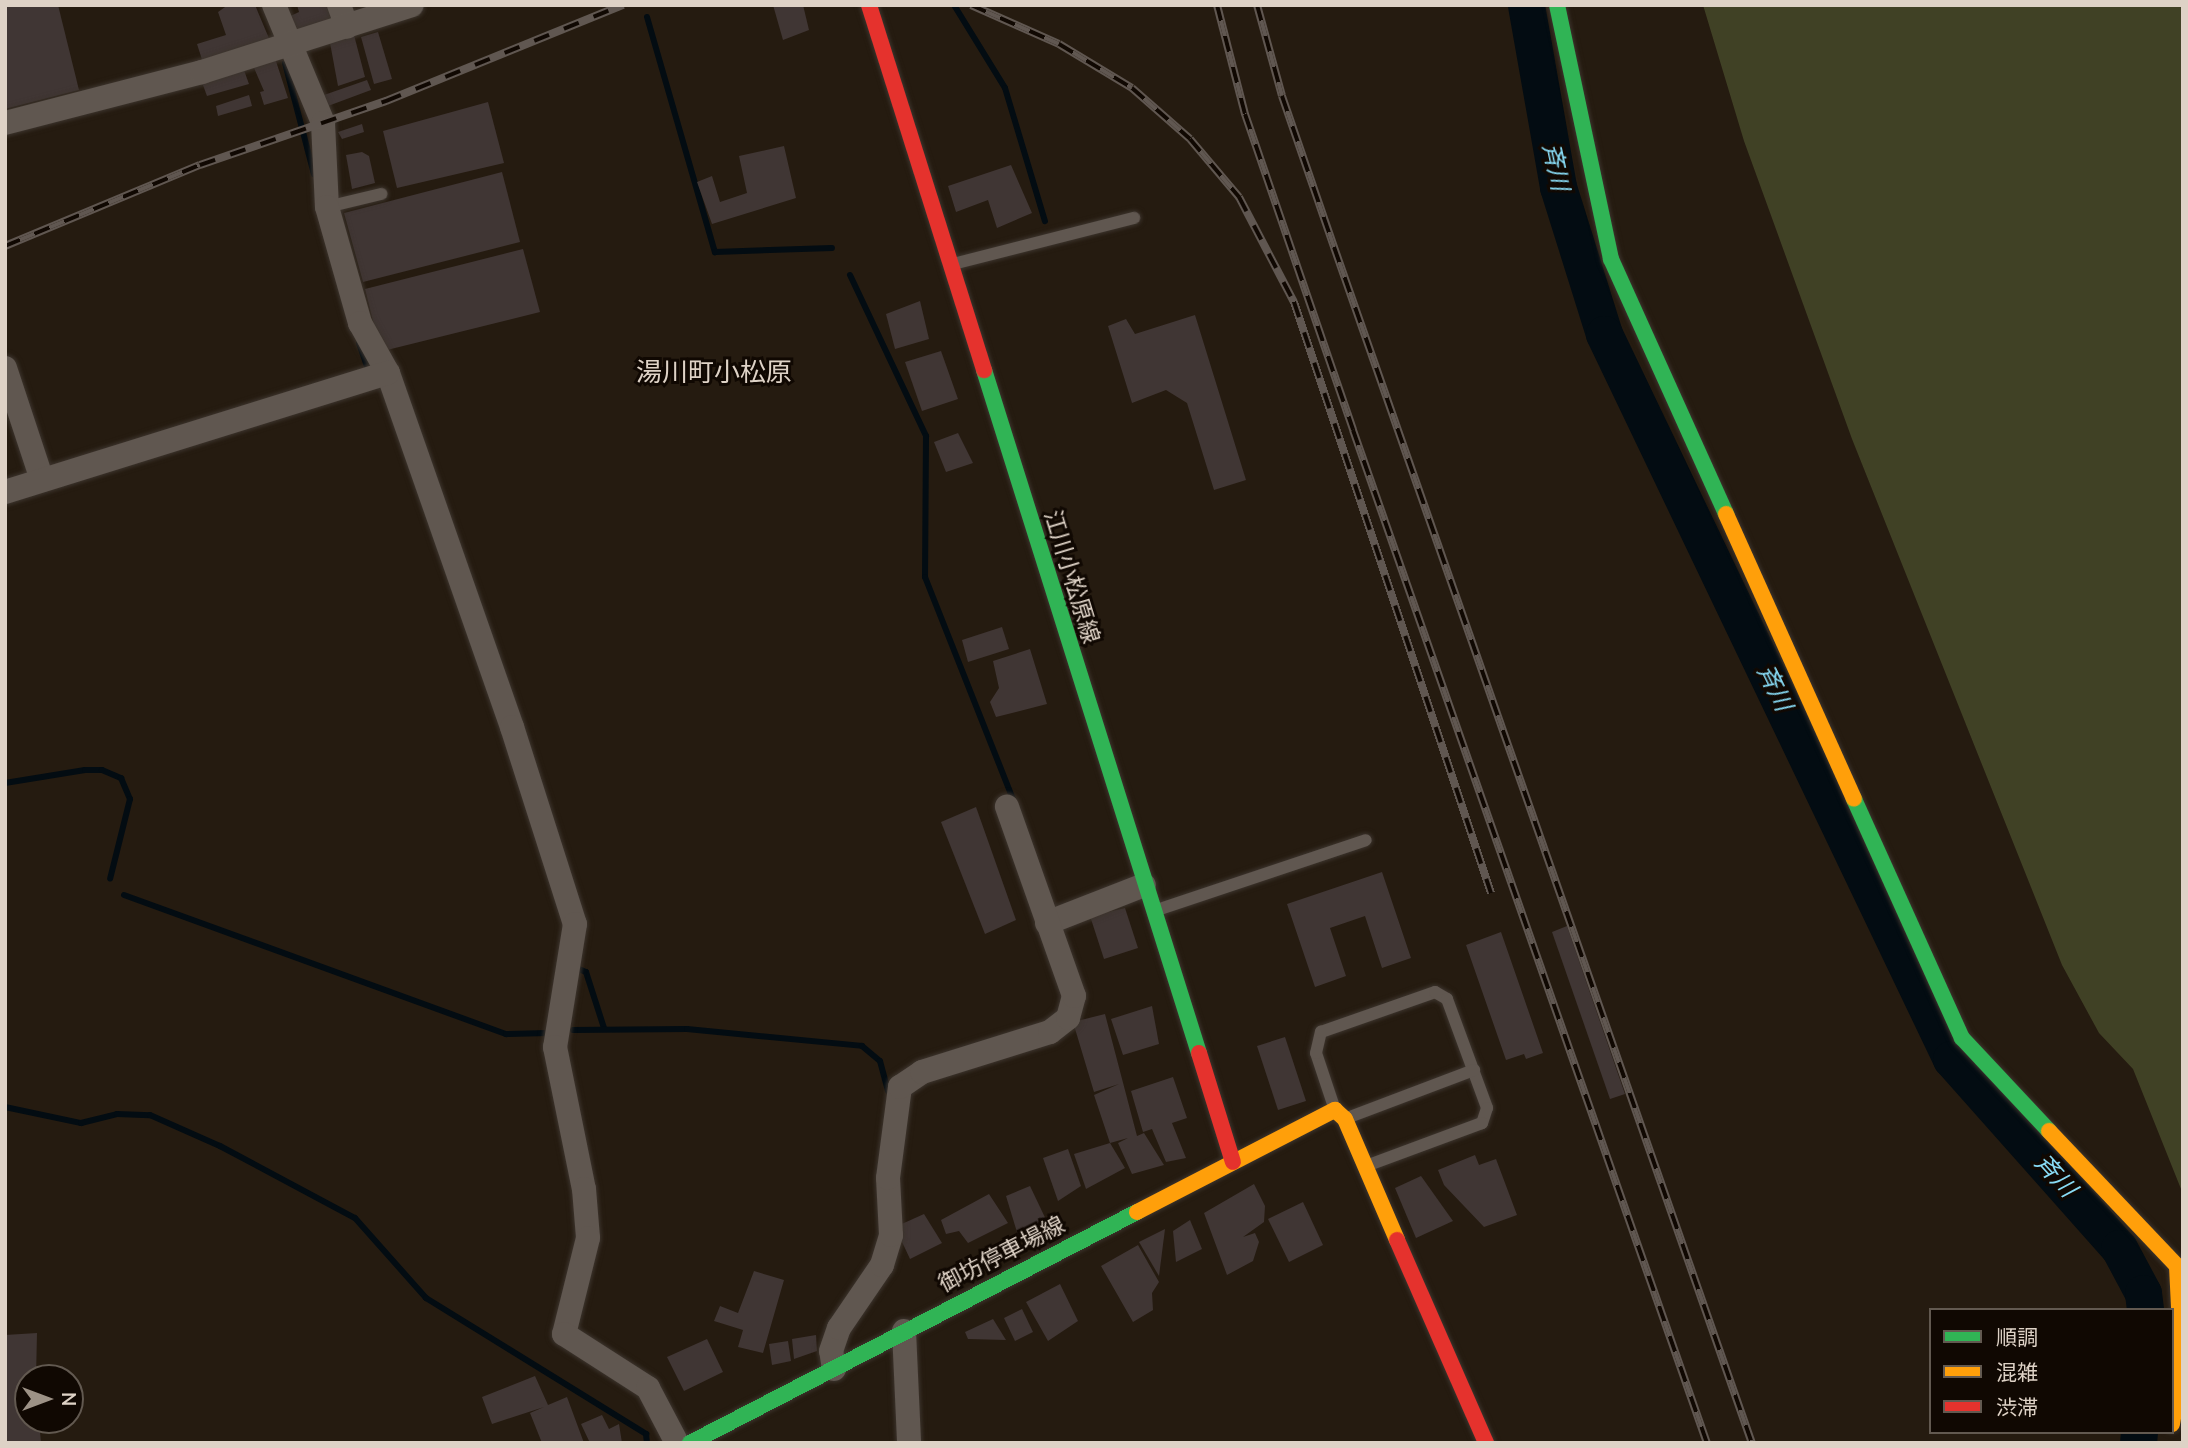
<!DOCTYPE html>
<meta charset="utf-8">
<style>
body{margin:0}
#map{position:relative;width:2188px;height:1448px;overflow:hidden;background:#251b10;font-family:"Nunito Sans","Noto Sans JP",sans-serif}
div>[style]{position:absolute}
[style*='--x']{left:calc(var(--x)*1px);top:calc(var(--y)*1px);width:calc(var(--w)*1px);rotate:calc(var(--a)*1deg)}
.green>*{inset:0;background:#404125}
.stream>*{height:6px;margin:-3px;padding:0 3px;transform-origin:3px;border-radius:3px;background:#030c12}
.river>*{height:37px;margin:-18.5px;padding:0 18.5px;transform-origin:18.5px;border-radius:18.5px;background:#030c12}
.building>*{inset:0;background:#403634}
.roads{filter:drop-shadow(0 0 2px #3c342d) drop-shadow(0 0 2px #3c342d)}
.lane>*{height:12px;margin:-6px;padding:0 6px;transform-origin:6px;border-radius:6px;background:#605750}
.street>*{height:24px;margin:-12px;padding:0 12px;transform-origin:12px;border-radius:12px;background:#605750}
.fast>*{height:16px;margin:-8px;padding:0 8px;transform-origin:8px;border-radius:8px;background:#30b455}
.slow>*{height:16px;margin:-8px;padding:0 8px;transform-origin:8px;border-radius:8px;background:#ff9f0a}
.jam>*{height:16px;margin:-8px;padding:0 8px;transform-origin:8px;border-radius:8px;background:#e5322d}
.rail>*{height:8px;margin-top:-4px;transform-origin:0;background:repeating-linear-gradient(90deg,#100802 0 16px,#605751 0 32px);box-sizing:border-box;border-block:2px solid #605751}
span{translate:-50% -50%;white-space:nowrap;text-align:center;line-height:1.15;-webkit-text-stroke:6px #100802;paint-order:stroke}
.street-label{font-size:23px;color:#ded2c6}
.water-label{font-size:24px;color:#88dbf5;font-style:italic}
.quarter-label{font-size:26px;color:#ded2c6}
.frame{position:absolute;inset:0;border:7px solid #ded2c6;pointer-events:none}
.legend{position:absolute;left:1929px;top:1308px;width:245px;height:126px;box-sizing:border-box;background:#100802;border:2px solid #625950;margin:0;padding:9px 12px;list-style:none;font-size:21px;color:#ded2c6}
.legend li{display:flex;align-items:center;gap:14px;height:35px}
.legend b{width:35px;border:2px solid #625950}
.north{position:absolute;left:14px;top:1364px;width:70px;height:70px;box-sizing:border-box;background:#100802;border:2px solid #625950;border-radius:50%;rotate:90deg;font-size:19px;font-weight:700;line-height:28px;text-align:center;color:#ded2c6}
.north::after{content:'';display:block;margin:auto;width:24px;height:32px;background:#9d9286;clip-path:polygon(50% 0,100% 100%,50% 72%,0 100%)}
</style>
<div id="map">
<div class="green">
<i style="clip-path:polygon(1703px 5px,2183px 5px,2183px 1194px,2133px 1069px,2099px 1033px,2062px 965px,1852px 439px,1744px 141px)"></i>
</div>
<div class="stream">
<i style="--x:954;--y:5;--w:97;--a:58.4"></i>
<i style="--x:1005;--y:88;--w:139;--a:73.3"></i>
<i style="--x:647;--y:17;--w:245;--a:73.9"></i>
<i style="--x:715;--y:252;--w:117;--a:-2"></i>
<i style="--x:285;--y:63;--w:115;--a:75.4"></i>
<i style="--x:850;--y:275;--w:178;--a:64.7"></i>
<i style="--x:926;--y:436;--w:141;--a:90.4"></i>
<i style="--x:925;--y:577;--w:242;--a:68.4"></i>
<i style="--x:359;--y:343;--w:28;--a:71"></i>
<i style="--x:5;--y:783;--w:81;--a:-9.2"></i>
<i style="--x:85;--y:770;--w:17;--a:0"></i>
<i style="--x:102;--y:770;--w:21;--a:23"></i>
<i style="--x:121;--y:778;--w:23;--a:67"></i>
<i style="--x:130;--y:799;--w:82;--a:104"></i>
<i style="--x:124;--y:895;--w:407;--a:20"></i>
<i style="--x:506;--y:1034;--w:42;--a:-1.4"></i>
<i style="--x:574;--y:967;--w:13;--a:23"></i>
<i style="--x:586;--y:972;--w:59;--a:72.2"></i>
<i style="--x:573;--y:1030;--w:114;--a:-0.5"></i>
<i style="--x:687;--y:1029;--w:176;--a:5.5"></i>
<i style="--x:862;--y:1046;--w:23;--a:40"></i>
<i style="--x:880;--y:1061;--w:31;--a:75"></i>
<i style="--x:5;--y:1107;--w:78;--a:11.9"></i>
<i style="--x:81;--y:1123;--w:37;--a:-14"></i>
<i style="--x:117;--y:1114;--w:33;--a:2"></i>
<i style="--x:150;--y:1115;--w:77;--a:23.9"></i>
<i style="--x:220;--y:1146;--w:153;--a:28.1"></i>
<i style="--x:355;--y:1218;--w:107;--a:48.4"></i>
<i style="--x:426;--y:1298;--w:259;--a:31.7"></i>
<i style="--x:646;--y:1434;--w:9;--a:84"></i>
</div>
<div class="river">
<i style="--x:1526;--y:5;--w:185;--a:80"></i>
<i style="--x:1558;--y:187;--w:154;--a:72.6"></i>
<i style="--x:1604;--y:334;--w:804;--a:64.42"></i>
<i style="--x:1951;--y:1059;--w:253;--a:48.4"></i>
<i style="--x:2119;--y:1248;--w:51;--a:61.9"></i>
<i style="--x:2143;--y:1293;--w:17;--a:83"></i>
<i style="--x:2138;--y:1443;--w:11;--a:-85"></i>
</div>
<div class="building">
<i style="clip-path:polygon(5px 5px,58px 5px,79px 90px,5px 109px)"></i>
<i style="clip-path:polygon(228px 5px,255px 5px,271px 43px,205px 69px,197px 44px,226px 35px,218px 12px)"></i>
<i style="clip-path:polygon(297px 5px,329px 5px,335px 23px,293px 35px,286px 18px,299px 12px)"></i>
<i style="clip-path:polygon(773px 5px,803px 5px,809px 30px,783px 40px)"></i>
<i style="clip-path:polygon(378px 32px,392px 79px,374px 84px,361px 37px)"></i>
<i style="clip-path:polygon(354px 35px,365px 77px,338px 86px,330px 43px)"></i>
<i style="clip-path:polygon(273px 52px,288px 98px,264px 105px,260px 92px,264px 91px,251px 61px)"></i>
<i style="clip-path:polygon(241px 62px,249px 84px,207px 96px,200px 77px)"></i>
<i style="clip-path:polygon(367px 80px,371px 90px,328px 106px,324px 95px)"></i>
<i style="clip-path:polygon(249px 95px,252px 106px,218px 116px,216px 106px)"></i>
<i style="clip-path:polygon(488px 102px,504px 163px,397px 188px,383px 131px)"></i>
<i style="clip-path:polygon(362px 124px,364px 132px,342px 139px,338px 132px)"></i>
<i style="clip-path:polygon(784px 146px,796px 198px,712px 224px,697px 182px,712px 176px,720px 202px,747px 193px,739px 156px)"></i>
<i style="clip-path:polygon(362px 152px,369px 156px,375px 183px,352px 189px,346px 155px)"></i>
<i style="clip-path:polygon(1011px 165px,1032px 213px,997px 228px,988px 200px,956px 212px,948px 186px)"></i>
<i style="clip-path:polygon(502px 172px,520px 242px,363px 282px,344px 213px)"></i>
<i style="clip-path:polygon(523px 249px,540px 312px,387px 350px,374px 325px,365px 289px)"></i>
<i style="clip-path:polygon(920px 301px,929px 339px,895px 349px,886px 314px)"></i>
<i style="clip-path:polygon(1195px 315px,1246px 480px,1214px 490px,1187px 403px,1166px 390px,1132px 403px,1108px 326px,1126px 319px,1135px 334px)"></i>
<i style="clip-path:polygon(941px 351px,958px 399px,922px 411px,905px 362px)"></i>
<i style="clip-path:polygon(958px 433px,973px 463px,946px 472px,934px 442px)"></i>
<i style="clip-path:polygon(1002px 627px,1009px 649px,968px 662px,962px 640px)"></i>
<i style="clip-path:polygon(1030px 649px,1047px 704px,996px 717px,990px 702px,999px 688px,993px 661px)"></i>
<i style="clip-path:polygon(976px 807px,1016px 920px,985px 934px,941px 822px)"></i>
<i style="clip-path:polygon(1382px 872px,1411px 958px,1382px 968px,1365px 916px,1330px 928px,1346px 976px,1315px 987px,1287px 904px)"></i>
<i style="clip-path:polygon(1125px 908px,1138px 948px,1104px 959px,1090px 916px)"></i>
<i style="clip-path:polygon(1567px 926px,1625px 1094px,1610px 1099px,1552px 932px)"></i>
<i style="clip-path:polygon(1501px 932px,1543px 1053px,1526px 1059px,1524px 1054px,1506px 1060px,1466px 945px)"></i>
<i style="clip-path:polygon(1152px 1006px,1159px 1044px,1123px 1055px,1111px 1019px)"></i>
<i style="clip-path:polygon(1105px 1014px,1137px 1136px,1144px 1133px,1164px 1165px,1132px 1174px,1118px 1143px,1128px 1138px,1110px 1143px,1094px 1095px,1119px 1084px,1094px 1092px,1073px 1022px)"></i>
<i style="clip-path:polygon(1285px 1037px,1306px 1101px,1278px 1110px,1257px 1046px)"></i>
<i style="clip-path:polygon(1173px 1077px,1187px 1118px,1172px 1123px,1186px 1158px,1166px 1162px,1152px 1129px,1143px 1132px,1131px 1091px)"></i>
<i style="clip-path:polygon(1110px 1143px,1125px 1168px,1086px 1189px,1074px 1154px)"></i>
<i style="clip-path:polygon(1068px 1149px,1081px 1186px,1058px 1201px,1043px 1158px)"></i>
<i style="clip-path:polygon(1475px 1155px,1479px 1165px,1496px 1159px,1517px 1215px,1484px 1227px,1444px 1185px,1438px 1170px)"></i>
<i style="clip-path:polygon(1421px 1176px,1453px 1221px,1416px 1238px,1395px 1188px)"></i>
<i style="clip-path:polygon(1254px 1184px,1265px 1206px,1264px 1222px,1243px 1237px,1255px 1233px,1259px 1242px,1253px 1261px,1227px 1275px,1204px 1213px)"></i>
<i style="clip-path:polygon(1030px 1186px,1050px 1228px,1020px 1242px,1006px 1196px)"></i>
<i style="clip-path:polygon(989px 1194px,1008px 1223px,968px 1243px,959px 1231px,946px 1234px,941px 1220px)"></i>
<i style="clip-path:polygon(1303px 1202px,1323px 1245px,1289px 1262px,1268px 1219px)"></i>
<i style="clip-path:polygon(924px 1214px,942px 1243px,910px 1259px,895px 1227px)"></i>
<i style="clip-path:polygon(1190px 1220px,1202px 1249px,1176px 1262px,1173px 1231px)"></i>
<i style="clip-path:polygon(1165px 1229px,1159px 1276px,1139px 1242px)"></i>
<i style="clip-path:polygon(1138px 1245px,1159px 1282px,1152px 1293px,1153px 1310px,1133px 1322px,1101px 1266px)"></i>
<i style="clip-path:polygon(754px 1271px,784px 1280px,763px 1353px,738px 1347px,743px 1330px,714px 1321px,720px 1306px,738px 1313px)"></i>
<i style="clip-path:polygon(1060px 1284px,1078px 1321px,1048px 1341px,1026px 1302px)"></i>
<i style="clip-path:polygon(1022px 1309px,1033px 1332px,1015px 1341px,1004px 1318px)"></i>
<i style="clip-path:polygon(993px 1319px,1006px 1340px,968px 1339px,965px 1332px)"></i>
<i style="clip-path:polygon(37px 1333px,36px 1378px,28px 1378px,28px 1420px,39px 1420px,41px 1443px,5px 1443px,5px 1335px)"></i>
<i style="clip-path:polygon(816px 1335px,817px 1351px,794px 1359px,792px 1339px)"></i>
<i style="clip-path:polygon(707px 1339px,723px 1372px,684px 1391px,667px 1357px)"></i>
<i style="clip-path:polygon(788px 1341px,791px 1361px,772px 1365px,769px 1344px)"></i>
<i style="clip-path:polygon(535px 1376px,548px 1405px,567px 1397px,584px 1443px,542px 1443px,530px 1413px,544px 1407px,492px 1424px,482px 1397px)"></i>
<i style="clip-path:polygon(602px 1415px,609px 1429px,619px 1424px,622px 1443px,590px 1443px,581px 1424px)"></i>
</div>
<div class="roads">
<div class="lane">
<i style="--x:327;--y:207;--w:56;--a:-13.5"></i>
<i style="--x:953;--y:264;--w:187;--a:-14.3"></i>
<i style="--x:1157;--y:910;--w:220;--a:-18.5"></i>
<i style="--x:1335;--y:1110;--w:60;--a:-108.4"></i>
<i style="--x:1316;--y:1053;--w:22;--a:-77"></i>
<i style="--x:1321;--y:1032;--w:121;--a:-19.3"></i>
<i style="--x:1435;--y:992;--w:14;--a:30"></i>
<i style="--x:1447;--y:999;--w:116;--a:69.8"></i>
<i style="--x:1487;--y:1108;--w:16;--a:108"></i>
<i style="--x:1482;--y:1123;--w:124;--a:159.7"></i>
<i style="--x:1347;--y:1118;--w:136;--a:-20.7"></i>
</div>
<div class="street">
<i style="--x:274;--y:5;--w:128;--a:67.4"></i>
<i style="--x:323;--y:123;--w:84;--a:87.3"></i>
<i style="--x:327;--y:207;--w:121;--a:74.1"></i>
<i style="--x:360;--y:323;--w:57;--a:60.8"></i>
<i style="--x:388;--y:373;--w:375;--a:70.7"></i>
<i style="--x:512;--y:727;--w:207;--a:72.3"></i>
<i style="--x:575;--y:924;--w:125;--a:99.2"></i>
<i style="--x:555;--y:1047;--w:145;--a:78.5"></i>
<i style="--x:584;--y:1189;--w:49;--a:85.3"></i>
<i style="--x:588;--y:1238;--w:99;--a:104"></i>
<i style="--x:564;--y:1334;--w:100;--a:32.7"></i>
<i style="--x:648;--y:1388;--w:62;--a:62.2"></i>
<i style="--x:339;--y:5;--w:23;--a:70"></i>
<i style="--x:5;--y:123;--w:203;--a:-14.5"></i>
<i style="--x:202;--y:72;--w:220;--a:-17.7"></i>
<i style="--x:5;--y:368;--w:118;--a:71.7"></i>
<i style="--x:5;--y:492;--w:401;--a:-17.3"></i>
<i style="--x:1047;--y:923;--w:104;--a:-21.4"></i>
<i style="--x:904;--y:1331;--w:112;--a:87.4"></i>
<i style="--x:834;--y:1369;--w:18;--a:-99"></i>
<i style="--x:831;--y:1351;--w:24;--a:-71"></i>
<i style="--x:839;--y:1328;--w:76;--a:-55.7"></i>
<i style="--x:882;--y:1265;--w:31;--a:-73"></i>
<i style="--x:891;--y:1235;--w:57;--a:-93"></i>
<i style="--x:888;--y:1178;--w:92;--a:-82.5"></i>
<i style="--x:900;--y:1087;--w:27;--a:-34"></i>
<i style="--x:922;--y:1072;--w:134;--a:-17.4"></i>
<i style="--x:1050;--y:1032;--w:23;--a:-38"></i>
<i style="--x:1068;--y:1018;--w:23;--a:-75"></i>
<i style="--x:1074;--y:996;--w:201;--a:-109.5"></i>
</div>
<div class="fast">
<i style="--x:1557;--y:5;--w:260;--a:78"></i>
<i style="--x:1611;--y:259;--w:280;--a:65.7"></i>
<i style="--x:984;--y:370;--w:716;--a:72.53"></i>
<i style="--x:1854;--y:799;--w:262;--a:65.7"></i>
<i style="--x:1962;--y:1038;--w:127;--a:46.9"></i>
<i style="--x:690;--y:1443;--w:503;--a:-27.33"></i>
</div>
<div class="slow">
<i style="--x:1726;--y:514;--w:312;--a:65.8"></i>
<i style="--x:2049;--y:1131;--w:186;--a:46.5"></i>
<i style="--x:2177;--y:1266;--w:101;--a:87.2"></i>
<i style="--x:2182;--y:1367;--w:58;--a:100"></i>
<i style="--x:1137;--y:1212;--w:223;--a:-27.3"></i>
<i style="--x:1335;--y:1110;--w:13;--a:42"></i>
<i style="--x:1345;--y:1119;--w:132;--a:66.7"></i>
</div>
<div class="jam">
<i style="--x:869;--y:5;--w:383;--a:72.5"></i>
<i style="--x:1199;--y:1053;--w:114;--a:72.7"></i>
<i style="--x:1397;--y:1240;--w:222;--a:66.3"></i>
</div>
</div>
<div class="rail">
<i style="--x:971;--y:5;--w:96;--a:23.9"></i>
<i style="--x:1059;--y:44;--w:85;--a:31.1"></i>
<i style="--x:1132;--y:88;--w:77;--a:41.3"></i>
<i style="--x:1190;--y:139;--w:76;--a:49.8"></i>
<i style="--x:1239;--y:197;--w:119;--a:62.4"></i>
<i style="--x:1294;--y:302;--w:623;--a:71.57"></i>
<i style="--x:1217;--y:5;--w:113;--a:75.6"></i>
<i style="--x:1245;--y:114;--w:334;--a:71.1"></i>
<i style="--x:1353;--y:430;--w:1073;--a:70.74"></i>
<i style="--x:1257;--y:5;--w:94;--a:74.6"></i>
<i style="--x:1282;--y:96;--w:160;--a:71"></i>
<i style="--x:1334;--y:247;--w:1267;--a:70.74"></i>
<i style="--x:5;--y:246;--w:211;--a:-22.6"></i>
<i style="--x:200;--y:165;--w:197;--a:-19"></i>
<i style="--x:386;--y:101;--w:256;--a:-22.1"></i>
</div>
<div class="street-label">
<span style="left:1071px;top:577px;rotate:73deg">江川小松原線</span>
<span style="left:1002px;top:1255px;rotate:-27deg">御坊停車場線</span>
</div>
<div class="water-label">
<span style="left:1555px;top:167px;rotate:78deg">斉川</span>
<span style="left:1774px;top:688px;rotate:64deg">斉川</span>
<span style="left:2055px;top:1176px;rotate:48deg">斉川</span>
</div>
<div class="quarter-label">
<span style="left:714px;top:373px">湯川町小松原</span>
</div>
<div class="frame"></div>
<ul class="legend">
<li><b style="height:9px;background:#30b455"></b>順調</li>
<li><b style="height:9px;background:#ff9f0a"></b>混雑</li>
<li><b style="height:9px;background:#e5322d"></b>渋滞</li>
</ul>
<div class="north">N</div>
</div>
